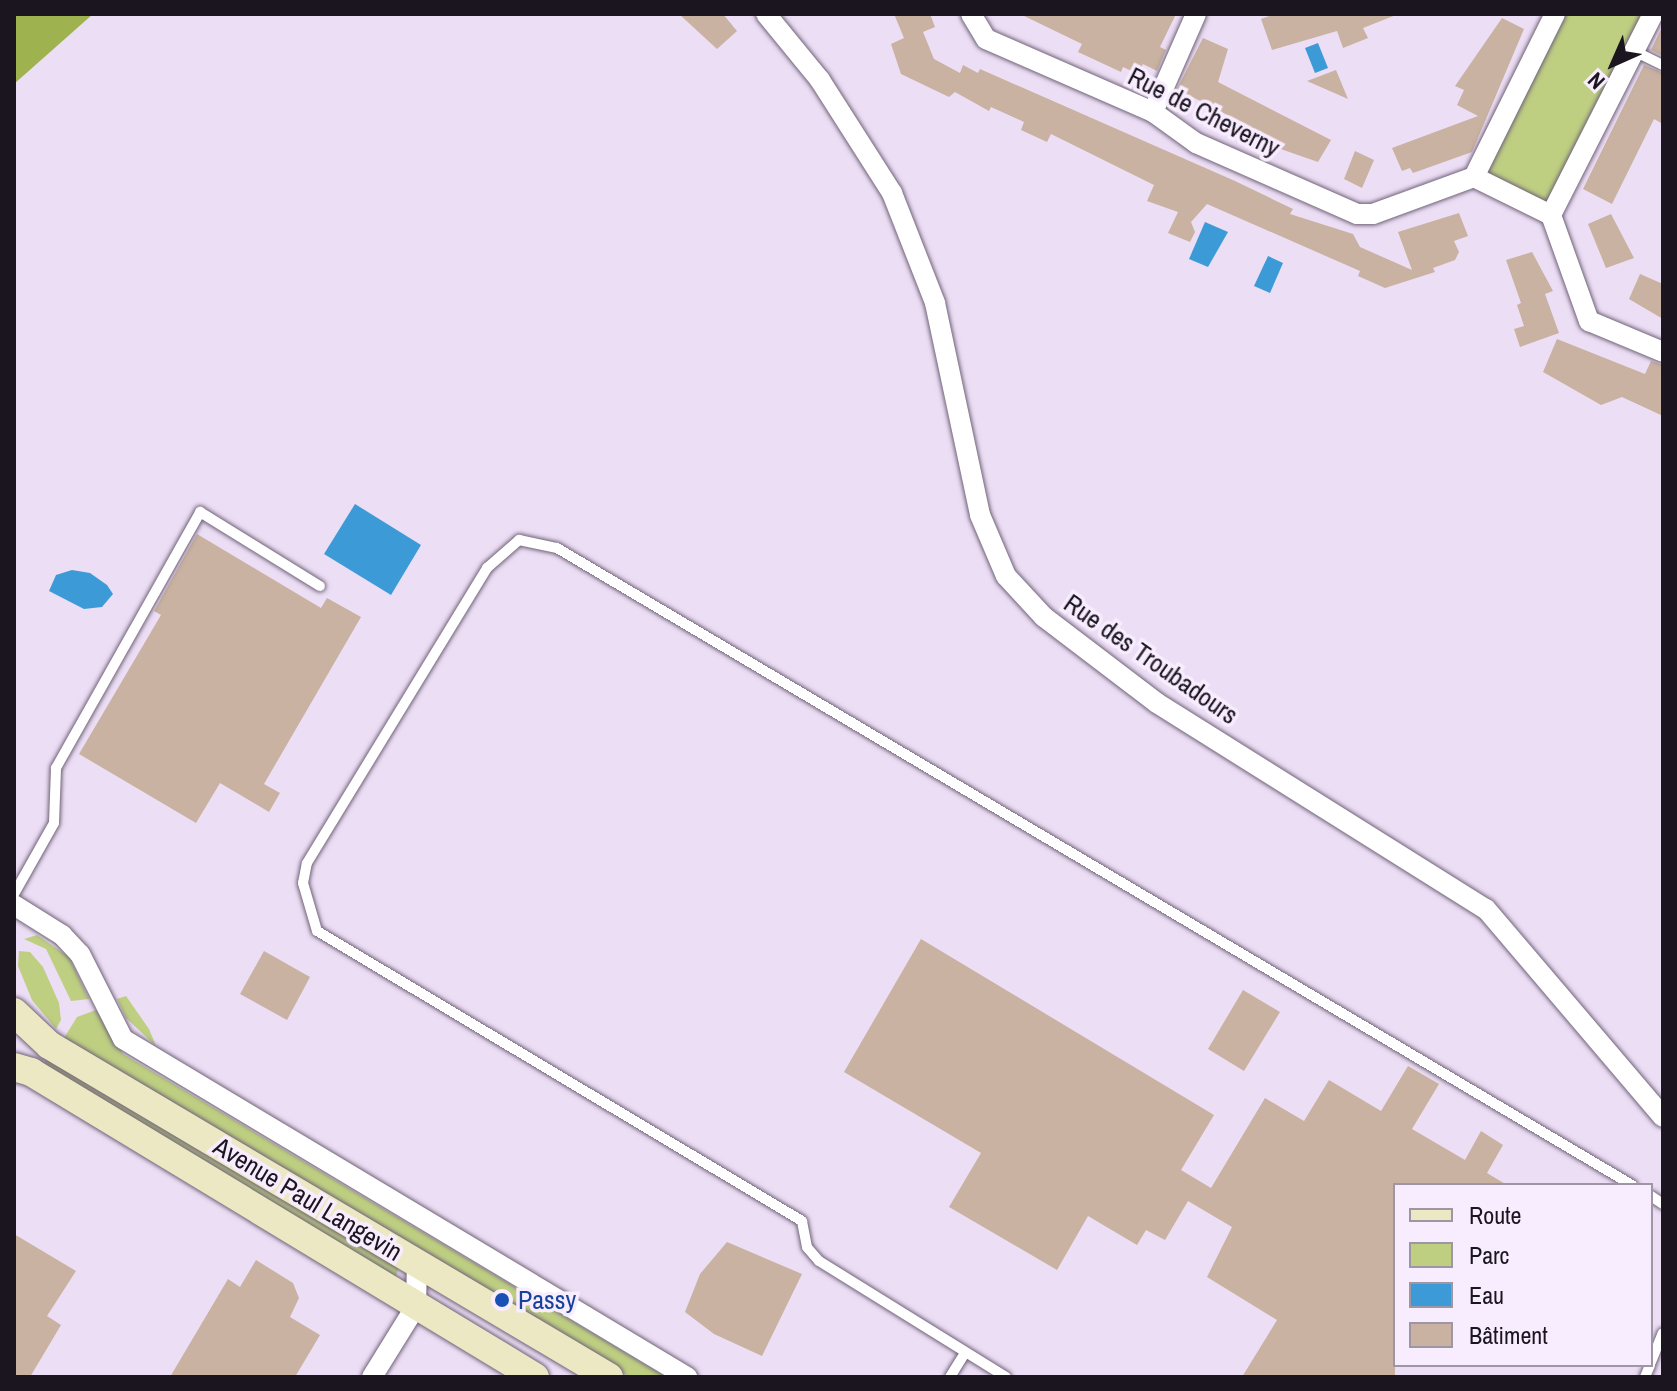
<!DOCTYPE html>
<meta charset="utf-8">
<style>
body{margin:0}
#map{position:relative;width:1677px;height:1391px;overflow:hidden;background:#ecdef5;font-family:"Archivo Narrow",sans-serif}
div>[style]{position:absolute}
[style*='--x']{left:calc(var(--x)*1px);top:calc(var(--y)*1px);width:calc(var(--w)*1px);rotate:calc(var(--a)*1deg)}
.green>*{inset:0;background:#becf82}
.forest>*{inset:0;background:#9fb250}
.water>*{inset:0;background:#3c9bd7}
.building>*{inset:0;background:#c9b2a1}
.roads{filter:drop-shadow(0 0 2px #706378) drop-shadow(0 0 2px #706378)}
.lane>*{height:10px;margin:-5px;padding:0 5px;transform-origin:5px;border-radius:5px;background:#fff}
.street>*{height:20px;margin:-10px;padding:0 10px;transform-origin:10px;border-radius:10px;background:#fff}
.secondary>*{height:28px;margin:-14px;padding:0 14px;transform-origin:14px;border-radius:14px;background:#ece8c4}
.dots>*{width:22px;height:22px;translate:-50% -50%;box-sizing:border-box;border:4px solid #f8ecff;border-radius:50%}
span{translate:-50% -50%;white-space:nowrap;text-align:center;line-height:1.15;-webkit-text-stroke:7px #f8ecff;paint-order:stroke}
.street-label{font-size:26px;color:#1a151e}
.transit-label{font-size:26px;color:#164399}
.left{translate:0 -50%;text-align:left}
.frame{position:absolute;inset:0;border:16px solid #1a151e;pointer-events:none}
.legend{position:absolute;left:1393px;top:1183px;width:260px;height:184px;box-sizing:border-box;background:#f8ecff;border:2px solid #9f96a5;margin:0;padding:10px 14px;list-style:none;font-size:24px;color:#1a151e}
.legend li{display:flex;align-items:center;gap:16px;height:40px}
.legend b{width:40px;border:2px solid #9f96a5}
.north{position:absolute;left:1573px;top:24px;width:80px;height:80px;-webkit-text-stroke:6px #f8ecff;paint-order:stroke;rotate:225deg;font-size:22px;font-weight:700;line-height:32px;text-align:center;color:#1a151e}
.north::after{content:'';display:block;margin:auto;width:28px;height:36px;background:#1a151e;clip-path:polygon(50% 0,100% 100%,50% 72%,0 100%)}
</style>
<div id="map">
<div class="green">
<i style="clip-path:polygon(1553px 14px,1653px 14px,1551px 215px,1474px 177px)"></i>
<i style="clip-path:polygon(37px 935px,69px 957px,89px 999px,71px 1001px,46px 949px,24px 939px)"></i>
<i style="clip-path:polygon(19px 951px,30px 952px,43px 967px,59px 1003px,61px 1020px,56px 1029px,32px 1000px,18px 966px)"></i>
<i style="clip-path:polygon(126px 996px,149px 1029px,156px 1046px,126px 1018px,117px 999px)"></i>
<i style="clip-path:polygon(96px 1010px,123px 1054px,666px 1377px,630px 1377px,64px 1038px,77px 1017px)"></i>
<i style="clip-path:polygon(47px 1058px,400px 1262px,395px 1281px,44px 1065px)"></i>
</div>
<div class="forest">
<i style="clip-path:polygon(14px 14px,93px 14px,14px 84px)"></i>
</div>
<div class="water">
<i style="clip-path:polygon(1318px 43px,1328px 68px,1315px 73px,1305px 48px)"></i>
<i style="clip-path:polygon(1205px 222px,1228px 232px,1208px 267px,1189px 259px)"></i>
<i style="clip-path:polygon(1268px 256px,1283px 263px,1270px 293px,1254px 286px)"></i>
<i style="clip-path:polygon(355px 504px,421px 545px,391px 595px,324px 554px)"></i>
<i style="clip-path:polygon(72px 570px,90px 573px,107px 585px,113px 594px,102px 607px,84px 609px,49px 591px,56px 575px)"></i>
</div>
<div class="building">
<i style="clip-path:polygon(679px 14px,723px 14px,737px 31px,717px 49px)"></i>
<i style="clip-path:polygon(894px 14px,930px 14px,935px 27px,923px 32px,934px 59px,960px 73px,963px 65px,978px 73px,980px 69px,1235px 181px,1293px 209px,1290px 214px,1353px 234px,1360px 247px,1412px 270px,1398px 232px,1459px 213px,1468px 236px,1454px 241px,1459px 252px,1455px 260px,1433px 268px,1435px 272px,1385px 288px,1358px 276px,1360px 271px,1207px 204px,1191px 222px,1195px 232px,1190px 242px,1168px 233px,1178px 212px,1147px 201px,1154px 185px,1051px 134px,1047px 142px,1021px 130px,1024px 122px,991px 107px,989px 111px,955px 92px,949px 97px,901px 74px,891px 44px,904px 38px)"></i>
<i style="clip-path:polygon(1020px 14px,1176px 14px,1160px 47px,1166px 50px,1157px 71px,1143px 64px,1138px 74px,1123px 67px,1121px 72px,1078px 52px,1082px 44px)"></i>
<i style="clip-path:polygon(1275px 14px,1396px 14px,1396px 15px,1363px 28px,1368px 38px,1343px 48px,1337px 31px,1272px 50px,1261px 19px)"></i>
<i style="clip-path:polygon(1502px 18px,1524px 29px,1472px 152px,1413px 173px,1410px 168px,1402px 171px,1392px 148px,1478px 116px,1457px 105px,1464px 90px,1455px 86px)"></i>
<i style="clip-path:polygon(1663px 25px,1663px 56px,1651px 50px)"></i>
<i style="clip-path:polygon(1203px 38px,1228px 49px,1218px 82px,1331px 140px,1318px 162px,1269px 145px,1272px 138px,1177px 89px)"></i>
<i style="clip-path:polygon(1644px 65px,1663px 73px,1663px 124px,1654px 119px,1612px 204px,1583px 189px)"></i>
<i style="clip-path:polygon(1336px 70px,1348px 99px,1307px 81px)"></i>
<i style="clip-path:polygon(1355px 151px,1374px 160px,1362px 188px,1344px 179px)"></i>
<i style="clip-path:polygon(1611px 214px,1634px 258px,1606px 268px,1588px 224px)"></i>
<i style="clip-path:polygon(1532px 252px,1553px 291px,1545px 294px,1559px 333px,1520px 347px,1514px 329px,1524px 326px,1517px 305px,1521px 303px,1506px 260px)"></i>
<i style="clip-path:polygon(1640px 274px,1663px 284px,1663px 319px,1629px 299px)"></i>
<i style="clip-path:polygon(1557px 339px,1645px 374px,1651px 361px,1663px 365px,1663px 416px,1622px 397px,1601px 405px,1543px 372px)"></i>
<i style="clip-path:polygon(197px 534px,321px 608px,327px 598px,361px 617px,264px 784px,280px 793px,269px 812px,220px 783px,196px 823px,79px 754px,161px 615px,154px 611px)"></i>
<i style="clip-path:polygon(921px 939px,1214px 1115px,1181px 1170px,1211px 1188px,1265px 1098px,1304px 1121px,1329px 1080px,1381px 1111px,1408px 1066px,1439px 1084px,1412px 1129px,1465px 1160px,1481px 1131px,1503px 1145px,1487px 1173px,1507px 1185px,1395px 1185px,1395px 1377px,1242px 1377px,1277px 1320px,1207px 1277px,1232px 1227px,1188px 1201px,1165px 1240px,1146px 1230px,1137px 1245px,1088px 1216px,1057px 1270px,949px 1207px,981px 1153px,844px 1072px)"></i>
<i style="clip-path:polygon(264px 951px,310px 977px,287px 1020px,240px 994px)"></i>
<i style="clip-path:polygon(1243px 990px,1280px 1012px,1244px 1071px,1208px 1049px)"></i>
<i style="clip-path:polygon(14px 1234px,76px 1271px,47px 1316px,61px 1325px,30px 1377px,14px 1377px)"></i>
<i style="clip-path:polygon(727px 1242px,802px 1274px,762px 1356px,714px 1334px,685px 1312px,700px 1274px)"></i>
<i style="clip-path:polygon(256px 1260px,293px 1283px,299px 1298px,290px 1317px,320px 1335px,295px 1377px,170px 1377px,228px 1279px,240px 1287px)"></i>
</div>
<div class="roads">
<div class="lane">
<i style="--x:1634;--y:51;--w:32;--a:26"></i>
<i style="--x:14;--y:894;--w:81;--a:-60.6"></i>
<i style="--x:54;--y:823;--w:55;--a:-87.9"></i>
<i style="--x:56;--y:768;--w:294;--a:-60.6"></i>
<i style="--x:200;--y:512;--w:141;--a:31.7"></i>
<i style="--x:1651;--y:1196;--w:14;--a:34"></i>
<i style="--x:1651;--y:1362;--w:31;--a:-68"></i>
<i style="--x:950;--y:1377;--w:26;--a:-58"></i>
<i style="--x:1006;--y:1377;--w:220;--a:-148.2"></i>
<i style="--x:819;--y:1261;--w:18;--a:-131"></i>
<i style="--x:807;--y:1247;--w:26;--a:-101"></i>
<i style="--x:802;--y:1221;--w:565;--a:-149.12"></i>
<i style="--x:317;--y:931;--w:50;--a:-106.3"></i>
<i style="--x:303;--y:883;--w:20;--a:-79"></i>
<i style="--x:307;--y:863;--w:346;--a:-58.6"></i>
<i style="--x:487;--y:568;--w:43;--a:-41.2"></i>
<i style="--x:519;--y:540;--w:39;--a:12"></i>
<i style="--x:557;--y:548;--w:1250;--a:30.65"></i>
<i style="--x:1645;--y:1377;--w:13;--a:-67"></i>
</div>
<div class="street">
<i style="--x:766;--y:14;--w:85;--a:50.7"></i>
<i style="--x:820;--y:80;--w:134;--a:57.5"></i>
<i style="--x:892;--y:193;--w:118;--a:68.6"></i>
<i style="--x:935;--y:303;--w:217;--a:78"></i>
<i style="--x:980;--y:515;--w:66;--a:66.9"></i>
<i style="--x:1006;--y:576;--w:56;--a:47.2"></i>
<i style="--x:1044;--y:617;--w:142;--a:37.3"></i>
<i style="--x:1157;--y:703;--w:388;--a:32.1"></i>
<i style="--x:1486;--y:909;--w:273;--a:49.6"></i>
<i style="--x:971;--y:14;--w:29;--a:59"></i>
<i style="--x:986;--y:39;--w:182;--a:23.6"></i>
<i style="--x:1153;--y:112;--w:53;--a:35.8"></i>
<i style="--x:1196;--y:143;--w:176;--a:23.8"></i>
<i style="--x:1357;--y:214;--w:16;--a:0"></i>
<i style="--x:1373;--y:214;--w:108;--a:-20.1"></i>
<i style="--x:1153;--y:112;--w:107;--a:-66.3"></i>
<i style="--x:1474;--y:177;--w:86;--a:26.3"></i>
<i style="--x:1551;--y:215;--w:113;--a:70.3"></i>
<i style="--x:1589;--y:321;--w:80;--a:22.7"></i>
<i style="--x:1474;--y:177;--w:182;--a:-63.6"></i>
<i style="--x:1551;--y:215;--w:225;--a:-63.1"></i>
<i style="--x:14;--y:905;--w:57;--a:32"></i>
<i style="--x:62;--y:935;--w:26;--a:47"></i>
<i style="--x:80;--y:954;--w:95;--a:63.2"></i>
<i style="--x:123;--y:1039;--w:658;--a:30.93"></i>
<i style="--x:372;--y:1377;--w:84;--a:-58.2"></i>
<i style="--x:416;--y:1306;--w:43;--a:-88.7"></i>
</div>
<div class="secondary">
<i style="--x:14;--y:1012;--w:48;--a:43.3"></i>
<i style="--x:49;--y:1045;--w:651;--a:30.66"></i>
<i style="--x:14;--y:1067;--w:18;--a:16"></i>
<i style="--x:31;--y:1072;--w:589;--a:31.18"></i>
</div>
</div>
<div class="dots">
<i style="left:502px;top:1300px;background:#1a4fb4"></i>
</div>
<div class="street-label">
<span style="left:1204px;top:112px;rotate:27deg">Rue de Cheverny</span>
<span style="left:1151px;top:659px;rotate:35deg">Rue des Troubadours</span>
<span style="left:308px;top:1199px;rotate:31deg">Avenue Paul Langevin</span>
</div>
<div class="transit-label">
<span class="left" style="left:518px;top:1300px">Passy</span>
</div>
<div class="frame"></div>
<ul class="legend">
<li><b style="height:10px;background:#ece8c4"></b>Route</li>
<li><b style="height:22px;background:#becf82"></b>Parc</li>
<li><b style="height:22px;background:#3c9bd7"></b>Eau</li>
<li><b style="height:22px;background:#c9b2a1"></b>Bâtiment</li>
</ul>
<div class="north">N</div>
</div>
